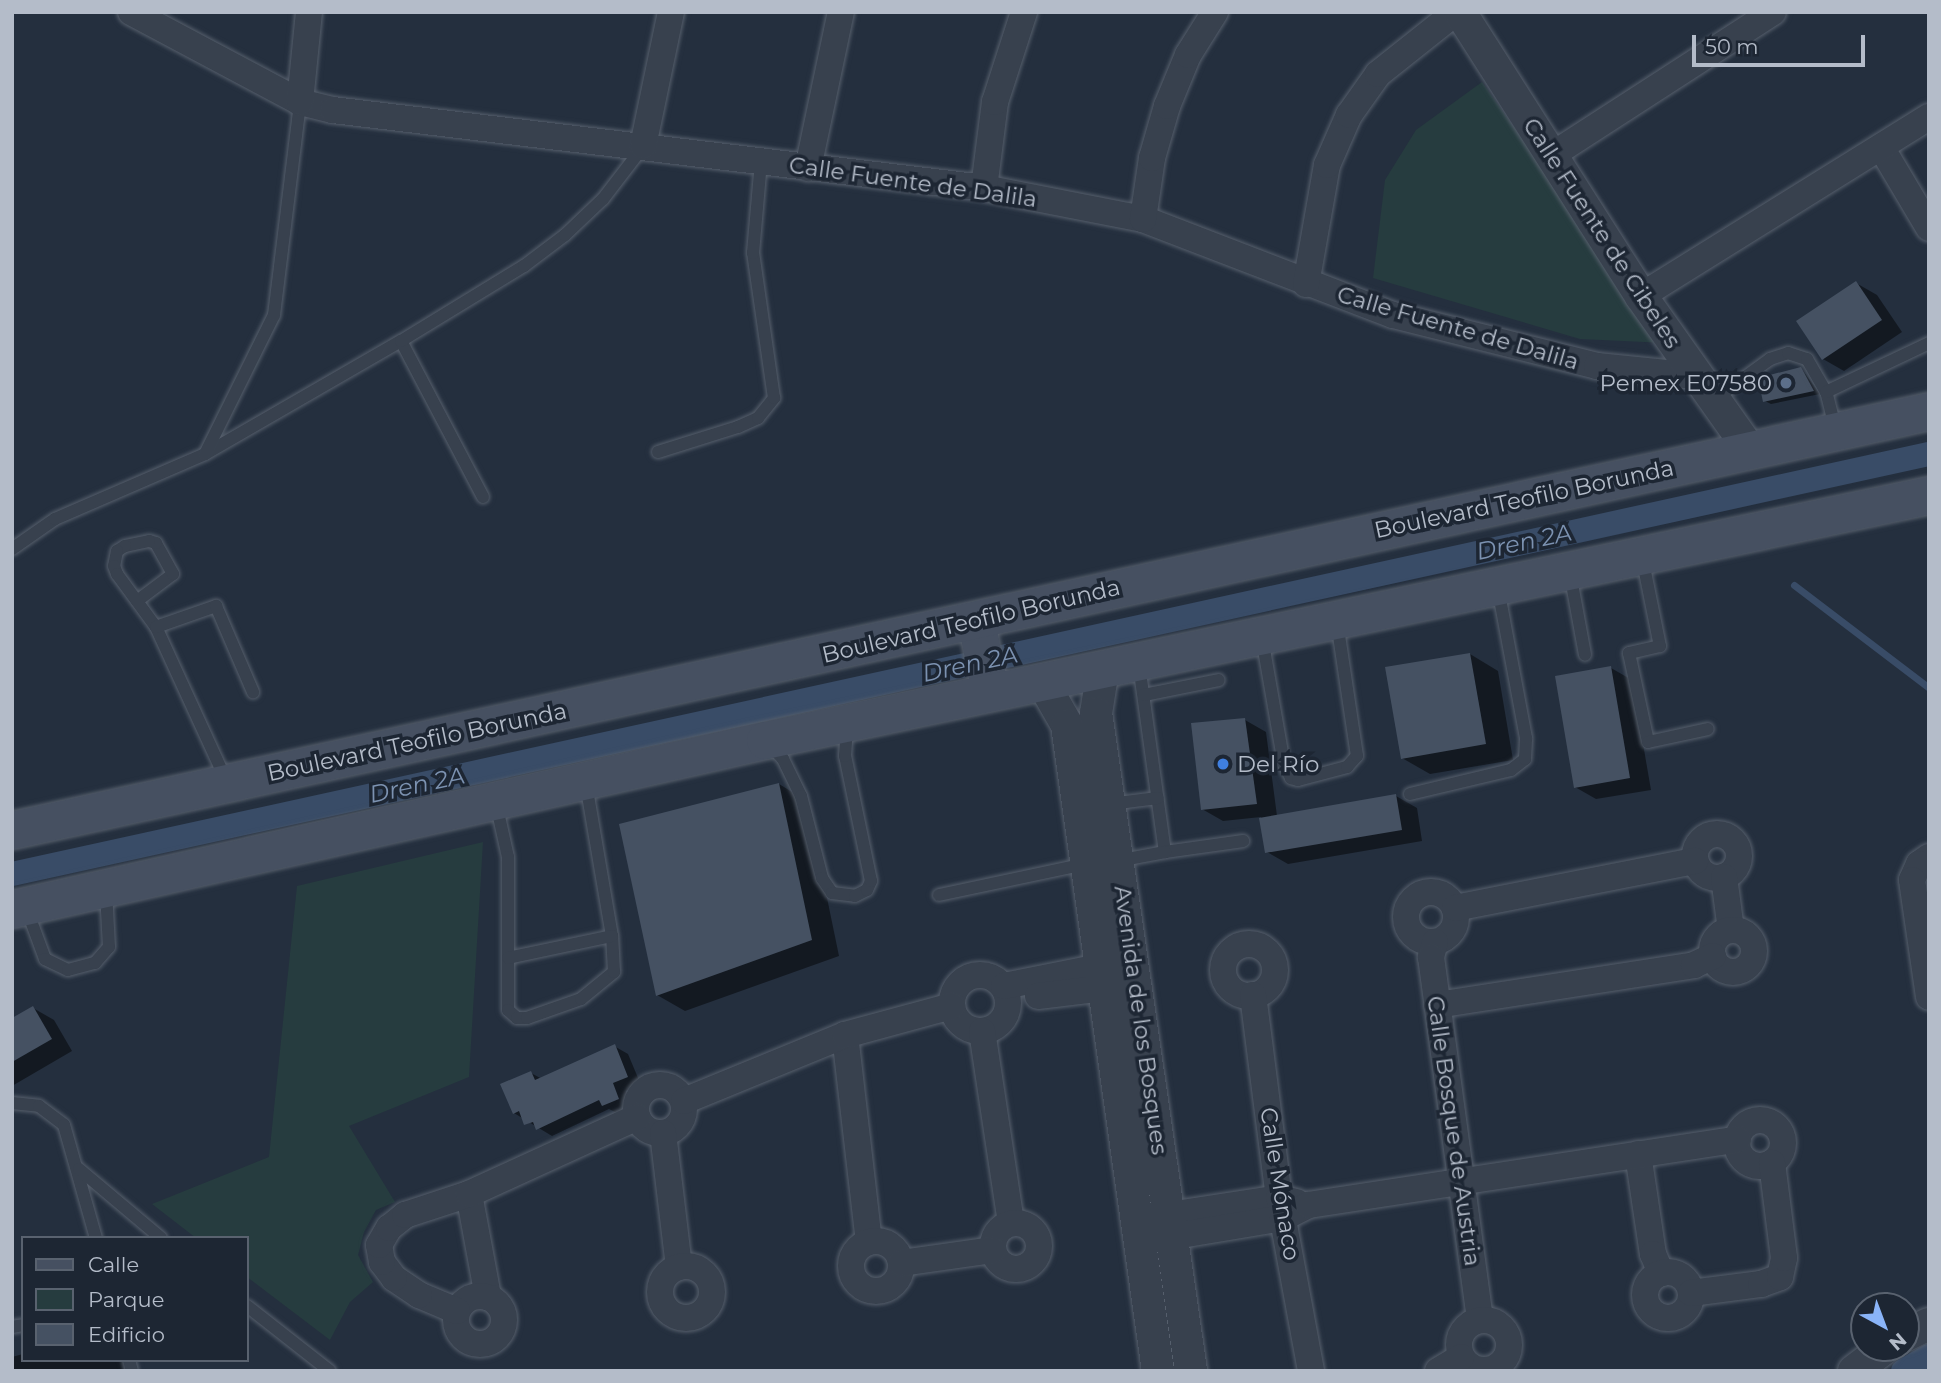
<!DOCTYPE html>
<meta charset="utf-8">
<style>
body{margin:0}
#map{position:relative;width:1941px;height:1383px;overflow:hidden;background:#242f3e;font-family:Montserrat,sans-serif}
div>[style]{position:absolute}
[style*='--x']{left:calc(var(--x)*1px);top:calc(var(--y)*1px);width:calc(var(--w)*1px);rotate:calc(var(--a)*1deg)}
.green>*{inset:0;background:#263c3f}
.shadow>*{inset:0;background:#0007}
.stream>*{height:7px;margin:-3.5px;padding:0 3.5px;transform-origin:3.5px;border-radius:3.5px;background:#394c67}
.canal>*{height:24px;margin:-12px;padding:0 12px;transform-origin:12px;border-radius:12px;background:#394c67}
.building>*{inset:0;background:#455162}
.roads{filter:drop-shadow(0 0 2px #565f6c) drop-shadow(0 0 2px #565f6c)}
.service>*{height:12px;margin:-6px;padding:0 6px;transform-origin:6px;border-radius:6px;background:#38414e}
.minor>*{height:26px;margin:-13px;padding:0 13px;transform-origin:13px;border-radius:13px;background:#38414e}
.minor>.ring{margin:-13px;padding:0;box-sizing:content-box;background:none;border:26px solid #38414e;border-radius:50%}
.tertiary>*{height:32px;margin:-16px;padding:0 16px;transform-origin:16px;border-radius:16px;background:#38414e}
.secondary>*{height:37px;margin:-18.5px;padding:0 18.5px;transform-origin:18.5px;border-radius:18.5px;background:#465061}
.dots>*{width:19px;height:19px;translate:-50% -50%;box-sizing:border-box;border:4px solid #1d2633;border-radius:50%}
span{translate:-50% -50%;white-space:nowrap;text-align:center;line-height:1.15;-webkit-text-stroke:7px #1d2633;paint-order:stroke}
.street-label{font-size:23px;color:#b4bcc9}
.poi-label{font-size:23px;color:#b4bcc9}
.right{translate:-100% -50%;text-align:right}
.left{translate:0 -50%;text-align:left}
.water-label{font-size:24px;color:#7c92b1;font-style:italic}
.frame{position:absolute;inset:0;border:14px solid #b4bcc9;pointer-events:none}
.legend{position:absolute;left:21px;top:1236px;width:228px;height:126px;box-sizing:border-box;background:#1d2633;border:2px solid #59626f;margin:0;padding:9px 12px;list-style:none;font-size:21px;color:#b4bcc9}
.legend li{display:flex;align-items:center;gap:14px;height:35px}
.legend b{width:35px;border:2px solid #59626f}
.north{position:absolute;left:1850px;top:1292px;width:70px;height:70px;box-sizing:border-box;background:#1d2633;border:2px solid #59626f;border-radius:50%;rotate:139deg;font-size:19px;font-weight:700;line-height:28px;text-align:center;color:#b4bcc9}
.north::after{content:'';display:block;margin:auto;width:24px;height:32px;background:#8ab4f8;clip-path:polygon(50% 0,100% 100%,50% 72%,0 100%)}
.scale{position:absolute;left:1692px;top:35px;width:173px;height:32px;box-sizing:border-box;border:4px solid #b4bcc9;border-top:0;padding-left:9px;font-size:21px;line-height:24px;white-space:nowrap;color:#b4bcc9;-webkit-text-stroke:5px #1d2633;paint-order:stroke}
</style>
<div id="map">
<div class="green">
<i style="clip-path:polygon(1482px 82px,1666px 343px,1580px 339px,1373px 278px,1385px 180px,1416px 130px)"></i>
<i style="clip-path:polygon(483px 842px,469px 1077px,349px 1126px,395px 1202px,376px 1210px,364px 1232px,358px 1255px,373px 1282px,350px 1302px,330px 1340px,247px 1277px,247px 1238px,196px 1238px,152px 1204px,269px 1157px,297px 886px)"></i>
</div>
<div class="shadow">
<i style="clip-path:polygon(1856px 283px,1877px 295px,1902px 332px,1844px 371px,1823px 359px)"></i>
<i style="clip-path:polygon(1801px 368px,1820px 394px,1771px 404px,1765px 401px,1760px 379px)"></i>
<i style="clip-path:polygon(1470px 654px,1498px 671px,1513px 760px,1430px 774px,1402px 758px)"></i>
<i style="clip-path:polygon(1611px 668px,1632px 680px,1651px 790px,1596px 799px,1575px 787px)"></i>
<i style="clip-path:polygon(1245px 720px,1266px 732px,1277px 816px,1396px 796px,1417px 808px,1422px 841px,1288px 864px,1267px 852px,1261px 817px,1223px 821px,1202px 809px)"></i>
<i style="clip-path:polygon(779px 784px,807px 801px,839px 956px,685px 1011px,657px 995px)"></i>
<i style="clip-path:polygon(33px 1008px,54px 1020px,72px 1051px,12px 1086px,12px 1020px)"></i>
<i style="clip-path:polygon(614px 1046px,628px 1054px,641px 1085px,626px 1091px,632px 1107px,617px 1113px,609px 1109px,552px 1136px,514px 1113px,531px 1073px,542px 1079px)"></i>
<i style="clip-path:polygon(23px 1354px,23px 1360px,124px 1360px,127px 1371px,12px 1371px,12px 1357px)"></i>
</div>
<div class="stream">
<i style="--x:1794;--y:585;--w:170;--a:37.3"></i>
</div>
<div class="canal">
<i style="--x:12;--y:874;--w:1962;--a:-12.36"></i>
<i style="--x:1903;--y:1371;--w:30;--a:-30"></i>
</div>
<div class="building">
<i style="clip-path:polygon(1856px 281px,1882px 320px,1822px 360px,1796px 321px)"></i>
<i style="clip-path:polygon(1801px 367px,1814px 391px,1763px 402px,1758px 378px)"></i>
<i style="clip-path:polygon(1470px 653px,1486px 744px,1401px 759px,1385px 667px)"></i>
<i style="clip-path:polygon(1611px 666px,1630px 778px,1574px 788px,1555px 676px)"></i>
<i style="clip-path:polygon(1245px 718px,1257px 804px,1201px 810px,1191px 723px)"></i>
<i style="clip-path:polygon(779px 783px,812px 940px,656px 996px,619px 824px)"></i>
<i style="clip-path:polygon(1396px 794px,1402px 830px,1265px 853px,1259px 818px)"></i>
<i style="clip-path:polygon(33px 1006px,52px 1039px,12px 1062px,12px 1018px)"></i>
<i style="clip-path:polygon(615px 1044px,628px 1077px,613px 1083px,619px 1099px,602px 1106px,599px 1100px,536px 1130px,533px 1122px,524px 1125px,519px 1111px,513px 1114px,500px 1084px,531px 1071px,535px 1080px)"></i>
</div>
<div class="roads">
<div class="service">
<i style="--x:1715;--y:399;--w:68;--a:-36"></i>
<i style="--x:1770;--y:359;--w:19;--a:-18"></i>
<i style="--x:1788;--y:353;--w:20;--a:18"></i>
<i style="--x:1807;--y:359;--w:38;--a:60"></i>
<i style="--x:1835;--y:427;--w:36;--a:-104"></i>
<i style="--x:1826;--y:392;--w:114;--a:-25.4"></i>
<i style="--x:658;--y:452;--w:84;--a:-17.4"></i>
<i style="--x:738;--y:427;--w:22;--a:-24"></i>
<i style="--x:758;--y:418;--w:26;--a:-51"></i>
<i style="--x:774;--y:398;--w:147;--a:-98.2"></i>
<i style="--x:753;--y:253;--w:91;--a:-85"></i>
<i style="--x:205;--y:454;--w:226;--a:-30"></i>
<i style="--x:483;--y:497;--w:176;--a:-117.7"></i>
<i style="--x:401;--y:341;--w:144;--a:-31.4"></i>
<i style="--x:524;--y:266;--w:51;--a:-37.1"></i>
<i style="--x:565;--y:235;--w:52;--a:-43.5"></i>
<i style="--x:603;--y:199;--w:66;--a:-52.4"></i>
<i style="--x:12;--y:549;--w:52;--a:-34.9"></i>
<i style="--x:55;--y:519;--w:163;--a:-23.4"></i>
<i style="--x:205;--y:454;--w:155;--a:-63.6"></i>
<i style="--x:274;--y:315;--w:215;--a:-83"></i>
<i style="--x:1642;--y:557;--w:91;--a:78.6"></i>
<i style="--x:1660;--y:646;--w:32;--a:167"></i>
<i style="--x:1629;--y:653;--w:91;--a:77.9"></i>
<i style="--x:1648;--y:742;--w:61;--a:-12.2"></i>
<i style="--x:1570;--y:573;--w:83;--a:79.6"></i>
<i style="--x:137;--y:601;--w:45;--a:-36.9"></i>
<i style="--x:173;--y:574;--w:35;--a:-119"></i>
<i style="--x:156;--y:543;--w:7;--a:-164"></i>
<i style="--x:149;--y:541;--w:25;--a:168"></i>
<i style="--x:125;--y:546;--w:9;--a:148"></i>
<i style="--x:117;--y:551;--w:15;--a:101"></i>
<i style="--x:114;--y:566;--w:9;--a:69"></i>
<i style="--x:117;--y:574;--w:66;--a:53.7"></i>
<i style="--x:156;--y:627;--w:168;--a:65.4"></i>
<i style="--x:156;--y:627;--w:64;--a:-19.3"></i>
<i style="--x:216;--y:606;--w:94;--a:66.7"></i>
<i style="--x:1262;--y:638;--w:128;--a:80.1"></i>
<i style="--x:1284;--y:764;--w:16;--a:63"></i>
<i style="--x:1291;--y:778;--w:7;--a:16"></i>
<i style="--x:1298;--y:780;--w:51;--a:-14.9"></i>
<i style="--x:1347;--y:767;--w:15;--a:-48"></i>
<i style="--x:1357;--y:756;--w:135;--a:-98.5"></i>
<i style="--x:1139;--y:665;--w:189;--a:82.1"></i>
<i style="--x:1165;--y:852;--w:79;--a:-8"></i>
<i style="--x:1144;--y:695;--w:76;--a:-11.3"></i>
<i style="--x:770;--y:745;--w:19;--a:47"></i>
<i style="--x:783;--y:759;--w:41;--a:64.1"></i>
<i style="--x:801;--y:796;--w:85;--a:75.6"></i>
<i style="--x:822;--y:878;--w:18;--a:56"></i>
<i style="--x:832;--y:893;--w:23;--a:7"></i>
<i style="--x:855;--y:896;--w:13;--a:-27"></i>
<i style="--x:867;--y:890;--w:10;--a:-66"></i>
<i style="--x:871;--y:881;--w:128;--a:-101.7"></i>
<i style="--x:845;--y:756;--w:28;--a:-86"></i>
<i style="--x:586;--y:784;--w:154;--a:80.3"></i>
<i style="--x:1410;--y:794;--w:104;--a:-13.4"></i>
<i style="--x:1511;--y:770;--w:18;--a:-38"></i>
<i style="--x:1525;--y:759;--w:21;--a:-87"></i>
<i style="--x:1526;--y:738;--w:152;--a:-100.6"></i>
<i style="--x:496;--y:803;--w:55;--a:77.5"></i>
<i style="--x:508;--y:857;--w:153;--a:90"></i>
<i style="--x:508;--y:1010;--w:12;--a:42"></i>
<i style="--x:517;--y:1018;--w:10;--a:0"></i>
<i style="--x:527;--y:1018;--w:57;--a:-19.4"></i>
<i style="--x:581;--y:999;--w:43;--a:-39.3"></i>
<i style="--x:614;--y:972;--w:36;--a:-93"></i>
<i style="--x:612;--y:936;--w:106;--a:168.1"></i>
<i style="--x:1110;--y:804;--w:48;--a:-7.1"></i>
<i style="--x:1117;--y:861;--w:49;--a:-10.6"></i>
<i style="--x:939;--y:895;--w:149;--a:-12"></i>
<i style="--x:27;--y:910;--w:52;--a:69.8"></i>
<i style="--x:45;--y:959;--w:25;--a:26"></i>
<i style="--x:68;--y:970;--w:28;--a:-15"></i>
<i style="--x:95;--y:963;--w:21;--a:-49"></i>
<i style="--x:109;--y:947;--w:56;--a:-93.1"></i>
<i style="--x:12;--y:1103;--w:27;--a:6"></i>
<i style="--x:39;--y:1106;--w:31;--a:37"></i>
<i style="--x:64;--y:1125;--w:117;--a:74.2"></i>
<i style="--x:79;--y:1169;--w:107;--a:40.1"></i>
<i style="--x:247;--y:1306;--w:105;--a:38.1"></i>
<i style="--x:12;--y:1327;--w:11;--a:-10"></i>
<i style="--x:129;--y:1360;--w:11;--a:75"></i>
</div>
<div class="minor">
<i style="--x:131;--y:12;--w:191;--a:28"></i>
<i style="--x:300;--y:102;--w:34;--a:14"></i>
<i style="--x:333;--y:110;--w:656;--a:6.83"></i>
<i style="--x:984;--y:188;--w:162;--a:11"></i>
<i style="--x:1143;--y:219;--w:268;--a:21"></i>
<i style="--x:1393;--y:315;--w:210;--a:14"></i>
<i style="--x:1597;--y:366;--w:99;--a:5.8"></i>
<i style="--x:300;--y:102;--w:90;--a:-84.3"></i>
<i style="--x:643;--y:146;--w:137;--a:-78.2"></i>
<i style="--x:1881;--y:147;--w:94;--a:59.3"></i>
<i style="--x:1552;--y:155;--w:263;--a:-32.9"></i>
<i style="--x:808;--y:168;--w:159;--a:-78.1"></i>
<i style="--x:984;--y:188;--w:87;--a:-82.7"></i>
<i style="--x:995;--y:102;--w:95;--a:-72.1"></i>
<i style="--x:1143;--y:219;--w:62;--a:-81.6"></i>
<i style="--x:1152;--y:158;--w:54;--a:-73.9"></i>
<i style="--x:1167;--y:106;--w:55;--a:-67.6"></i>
<i style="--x:1188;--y:55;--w:51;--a:-57.9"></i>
<i style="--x:1306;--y:284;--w:121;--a:-80"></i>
<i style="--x:1327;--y:165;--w:55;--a:-66.3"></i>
<i style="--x:1349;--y:115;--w:50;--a:-54.7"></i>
<i style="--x:1378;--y:74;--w:100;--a:-38.5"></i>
<i style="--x:1641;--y:296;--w:339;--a:-31.9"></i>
<i class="ring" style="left:1695px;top:834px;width:18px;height:18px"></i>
<i style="--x:1929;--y:857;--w:12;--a:145"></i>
<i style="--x:1919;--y:864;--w:17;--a:114"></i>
<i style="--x:1912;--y:880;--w:118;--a:81.7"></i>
<i style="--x:1724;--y:877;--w:53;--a:82.5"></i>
<i class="ring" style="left:1406px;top:892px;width:24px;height:24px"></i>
<i style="--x:1455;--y:908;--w:245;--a:-11.1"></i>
<i class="ring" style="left:1712px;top:930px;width:16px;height:16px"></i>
<i style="--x:1435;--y:942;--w:16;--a:105"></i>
<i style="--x:1431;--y:957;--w:366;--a:82.3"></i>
<i class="ring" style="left:1223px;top:944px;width:26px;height:26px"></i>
<i class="ring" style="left:952px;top:975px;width:30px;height:30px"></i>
<i style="--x:1004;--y:986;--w:118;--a:-11.2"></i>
<i style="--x:1253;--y:995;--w:205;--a:82.7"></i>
<i style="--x:1279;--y:1198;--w:176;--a:79.5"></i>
<i style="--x:1038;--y:996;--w:85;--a:-6.8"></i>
<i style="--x:1437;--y:1005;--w:260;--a:-8.8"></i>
<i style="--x:1694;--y:965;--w:21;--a:-25"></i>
<i style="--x:982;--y:1031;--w:194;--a:81.4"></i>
<i style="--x:845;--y:1035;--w:208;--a:83.4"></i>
<i class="ring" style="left:636px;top:1085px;width:22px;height:22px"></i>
<i style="--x:684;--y:1101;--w:174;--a:-22.3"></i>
<i style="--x:845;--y:1035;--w:111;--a:-15.2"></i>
<i class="ring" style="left:1737px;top:1120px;width:20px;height:20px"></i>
<i style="--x:663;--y:1133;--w:135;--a:83.2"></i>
<i style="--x:1638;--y:1154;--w:101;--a:81.5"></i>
<i style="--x:1653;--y:1254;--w:21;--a:67"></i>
<i style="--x:469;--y:1194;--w:105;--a:79.5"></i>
<i style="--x:1149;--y:1218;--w:132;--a:-8.7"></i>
<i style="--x:1279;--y:1198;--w:18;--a:13"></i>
<i class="ring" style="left:993px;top:1223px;width:20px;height:20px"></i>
<i class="ring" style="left:851px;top:1241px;width:24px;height:24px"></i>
<i style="--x:1139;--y:1242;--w:146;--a:-9.5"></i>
<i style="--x:1283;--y:1218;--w:29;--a:-27"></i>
<i style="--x:1309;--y:1205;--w:434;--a:-8.7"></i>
<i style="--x:901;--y:1263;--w:93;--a:-8"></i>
<i class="ring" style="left:660px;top:1266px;width:26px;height:26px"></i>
<i class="ring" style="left:1645px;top:1272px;width:20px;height:20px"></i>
<i style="--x:1691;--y:1293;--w:71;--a:-7.3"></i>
<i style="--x:1761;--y:1284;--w:20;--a:-20"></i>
<i style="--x:1780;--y:1277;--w:19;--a:-78"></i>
<i style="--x:1784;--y:1258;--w:96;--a:-97.2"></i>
<i class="ring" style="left:456px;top:1296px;width:22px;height:22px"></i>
<i style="--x:457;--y:1311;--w:41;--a:-157.2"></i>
<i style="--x:419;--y:1295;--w:30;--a:-146"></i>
<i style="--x:394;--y:1278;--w:20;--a:-127"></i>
<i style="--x:382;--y:1262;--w:17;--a:-100"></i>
<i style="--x:379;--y:1245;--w:20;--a:-60"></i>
<i style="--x:389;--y:1228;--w:21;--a:-39"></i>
<i style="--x:405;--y:1215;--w:67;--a:-18.2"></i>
<i style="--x:469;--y:1194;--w:185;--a:-24.6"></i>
<i class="ring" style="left:1459px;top:1320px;width:24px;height:24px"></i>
<i style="--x:1438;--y:1371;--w:27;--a:-31"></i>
</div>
<div class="tertiary">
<i style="--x:1460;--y:12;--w:337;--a:57.5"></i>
<i style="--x:1641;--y:296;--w:189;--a:54.7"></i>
<i style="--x:1103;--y:669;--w:45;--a:99"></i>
<i style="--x:1096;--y:713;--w:665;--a:81.78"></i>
<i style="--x:1043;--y:683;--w:48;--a:60.3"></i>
<i style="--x:1067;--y:725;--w:652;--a:81.98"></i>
<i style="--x:1906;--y:1335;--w:25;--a:-26"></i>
<i style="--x:1854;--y:1371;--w:38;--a:-37"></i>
</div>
<div class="secondary">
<i style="--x:976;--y:621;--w:72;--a:78.8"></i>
<i style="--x:12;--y:830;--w:1962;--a:-12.33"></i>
<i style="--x:12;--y:909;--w:772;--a:-12.65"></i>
<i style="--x:765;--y:740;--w:1190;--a:-11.89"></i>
</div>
</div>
<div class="dots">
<i style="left:1786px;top:383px;background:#5c6f8a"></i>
<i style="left:1223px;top:764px;background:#3f7fe0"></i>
</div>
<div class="street-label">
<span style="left:913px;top:182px;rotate:8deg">Calle Fuente de Dalila</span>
<span style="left:1602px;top:233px;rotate:57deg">Calle Fuente de Cibeles</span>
<span style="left:1458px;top:328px;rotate:16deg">Calle Fuente de Dalila</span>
<span style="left:1524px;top:499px;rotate:-12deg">Boulevard Teofilo Borunda</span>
<span style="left:971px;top:621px;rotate:-13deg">Boulevard Teofilo Borunda</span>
<span style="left:417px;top:742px;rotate:-12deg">Boulevard Teofilo Borunda</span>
<span style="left:1141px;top:1020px;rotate:82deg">Avenida de los Bosques</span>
<span style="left:1454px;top:1131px;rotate:82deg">Calle Bosque de Austria</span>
<span style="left:1280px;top:1184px;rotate:81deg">Calle Mónaco</span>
</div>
<div class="poi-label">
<span class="right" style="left:1772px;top:383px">Pemex E07580</span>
<span class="left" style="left:1237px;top:764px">Del Río</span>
</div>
<div class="water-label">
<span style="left:1524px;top:542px;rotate:-12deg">Dren 2A</span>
<span style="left:970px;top:664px;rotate:-12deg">Dren 2A</span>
<span style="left:417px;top:785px;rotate:-12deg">Dren 2A</span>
</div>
<div class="frame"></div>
<ul class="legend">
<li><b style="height:9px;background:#465061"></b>Calle</li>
<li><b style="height:19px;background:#263c3f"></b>Parque</li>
<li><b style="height:19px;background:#455162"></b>Edificio</li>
</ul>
<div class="north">N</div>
<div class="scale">50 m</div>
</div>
